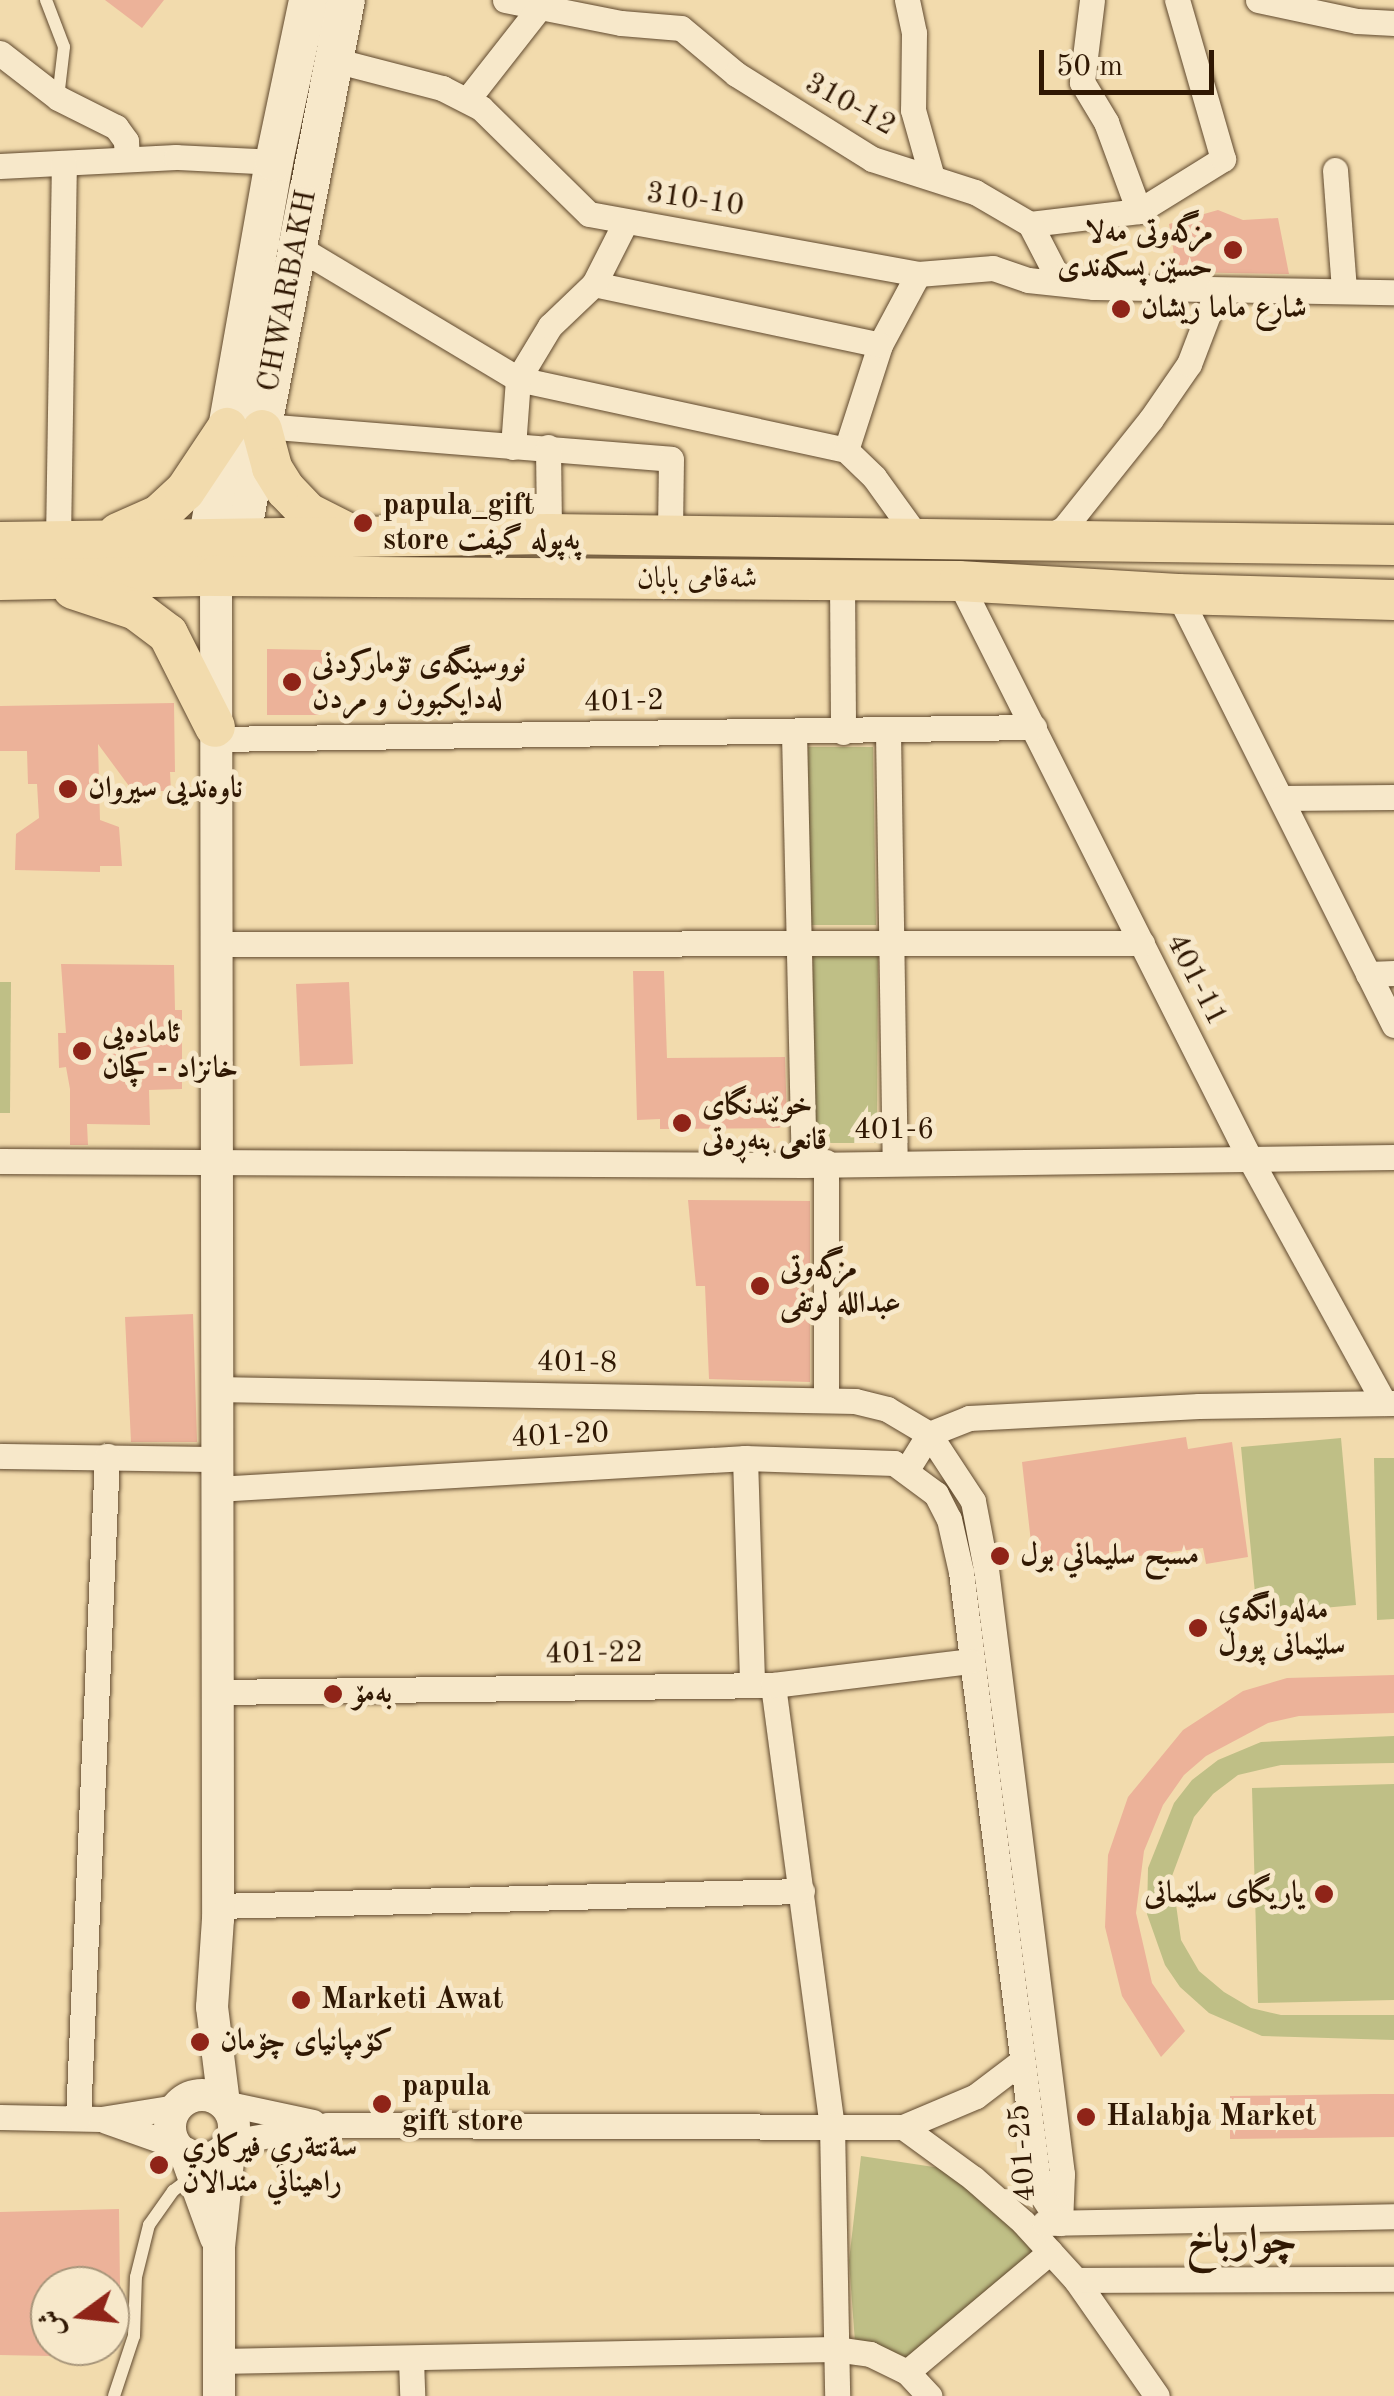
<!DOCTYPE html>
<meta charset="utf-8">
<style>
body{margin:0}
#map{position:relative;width:1394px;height:2396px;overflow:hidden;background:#f2dbad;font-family:"Old Standard TT",Amiri,serif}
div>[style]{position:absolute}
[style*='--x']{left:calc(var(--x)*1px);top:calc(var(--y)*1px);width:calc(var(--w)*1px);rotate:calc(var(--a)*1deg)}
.green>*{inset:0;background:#bfbf86}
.building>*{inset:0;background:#ecb299}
.roads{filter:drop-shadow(0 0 2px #60492e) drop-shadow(0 0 2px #60492e)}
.service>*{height:12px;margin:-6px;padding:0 6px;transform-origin:6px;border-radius:6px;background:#f7e8ca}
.minor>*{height:25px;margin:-12.5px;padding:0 12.5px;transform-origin:12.5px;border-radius:12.5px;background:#f7e8ca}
.tertiary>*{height:32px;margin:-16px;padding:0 16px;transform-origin:16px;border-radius:16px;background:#f7e8ca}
.tertiary>.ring{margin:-16px;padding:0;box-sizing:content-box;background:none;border:32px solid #f7e8ca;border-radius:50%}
.secondary>*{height:38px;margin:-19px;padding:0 19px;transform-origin:19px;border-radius:19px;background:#f7e8ca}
.primary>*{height:40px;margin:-20px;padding:0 20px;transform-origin:20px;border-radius:20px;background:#f2dbad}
.dots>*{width:28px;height:28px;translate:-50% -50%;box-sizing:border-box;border:5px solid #f7e8ca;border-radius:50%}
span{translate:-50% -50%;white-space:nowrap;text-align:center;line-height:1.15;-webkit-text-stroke:10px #f7e8ca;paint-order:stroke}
.street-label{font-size:30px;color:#301803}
.poi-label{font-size:30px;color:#301803;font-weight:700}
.right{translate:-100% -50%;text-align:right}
.left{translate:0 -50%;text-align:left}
.district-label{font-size:40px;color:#301803;font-weight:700}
.north{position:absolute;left:30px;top:2266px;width:100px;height:100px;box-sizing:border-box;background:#f7e8ca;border:2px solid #a7957a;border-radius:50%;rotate:255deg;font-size:28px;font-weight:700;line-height:40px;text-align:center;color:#301803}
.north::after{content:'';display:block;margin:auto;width:35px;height:45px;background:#8f2418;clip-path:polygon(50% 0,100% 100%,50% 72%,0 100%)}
.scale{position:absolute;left:1039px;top:50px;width:175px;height:45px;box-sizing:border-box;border:5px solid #301803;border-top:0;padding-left:12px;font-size:30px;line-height:35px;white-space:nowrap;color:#301803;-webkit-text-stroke:8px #f7e8ca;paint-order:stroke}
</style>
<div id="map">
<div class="green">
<i style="clip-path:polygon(808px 747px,873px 747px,876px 925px,810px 925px)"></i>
<i style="clip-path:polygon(813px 954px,878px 955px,877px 1143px,812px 1143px)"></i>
<i style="clip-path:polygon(0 982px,11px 982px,10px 1113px,0 1113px)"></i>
<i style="clip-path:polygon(1341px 1438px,1356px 1605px,1257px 1614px,1241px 1447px)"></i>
<i style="clip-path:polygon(1374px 1458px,1394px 1458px,1394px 1619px,1377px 1620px)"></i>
<i style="clip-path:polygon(1394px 1736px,1394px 1763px,1281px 1765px,1238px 1775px,1213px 1794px,1194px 1817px,1172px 1876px,1181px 1940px,1199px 1971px,1224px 1992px,1251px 2008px,1281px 2015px,1394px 2015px,1394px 2040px,1262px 2036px,1209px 2013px,1180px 1987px,1165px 1965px,1147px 1914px,1148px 1868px,1174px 1803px,1192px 1780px,1218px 1760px,1261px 1742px)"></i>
<i style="clip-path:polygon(1394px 1784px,1394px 2000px,1258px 2003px,1252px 1788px)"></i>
<i style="clip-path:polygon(861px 2156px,947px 2169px,1041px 2251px,907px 2367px,855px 2342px,849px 2261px)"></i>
</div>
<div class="building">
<i style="clip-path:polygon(105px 0,164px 0,142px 28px)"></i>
<i style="clip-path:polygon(1218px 210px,1243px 220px,1278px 218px,1289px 274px,1177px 272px,1169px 224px)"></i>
<i style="clip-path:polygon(267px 649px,322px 650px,322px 715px,267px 715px)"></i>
<i style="clip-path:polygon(174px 703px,175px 772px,170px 772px,171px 791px,142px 791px,129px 786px,98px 744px,100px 820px,119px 827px,122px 866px,100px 866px,100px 872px,15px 870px,16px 834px,39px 818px,37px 784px,28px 784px,27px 751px,0 751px,0 706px)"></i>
<i style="clip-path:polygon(61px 964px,174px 965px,175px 1010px,182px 1010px,182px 1089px,149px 1090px,150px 1125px,87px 1124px,88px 1145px,70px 1145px,70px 1089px,66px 1067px,59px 1068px,58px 1033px,66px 1033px)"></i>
<i style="clip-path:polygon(633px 971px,664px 971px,667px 1058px,785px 1057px,787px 1122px,779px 1128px,660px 1129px,660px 1119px,637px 1120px)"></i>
<i style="clip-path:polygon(349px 982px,353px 1064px,300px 1066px,296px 984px)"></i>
<i style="clip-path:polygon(688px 1200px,810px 1201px,810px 1382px,709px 1379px,705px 1286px,696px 1286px)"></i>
<i style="clip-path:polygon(193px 1314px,197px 1442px,131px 1442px,125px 1317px)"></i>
<i style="clip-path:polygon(1186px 1437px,1188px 1449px,1232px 1442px,1248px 1557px,1206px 1564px,1203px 1548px,1034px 1569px,1022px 1462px)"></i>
<i style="clip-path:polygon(1394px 1675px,1394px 1713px,1299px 1716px,1268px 1723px,1206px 1756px,1184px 1775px,1163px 1805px,1144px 1851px,1136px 1913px,1152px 1983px,1185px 2031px,1161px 2057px,1122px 1996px,1105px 1927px,1108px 1855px,1128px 1797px,1183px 1730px,1243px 1691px,1287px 1678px)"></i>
<i style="clip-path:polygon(1374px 2094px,1394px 2094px,1394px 2137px,1230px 2139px,1230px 2096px)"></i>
<i style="clip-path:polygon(119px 2209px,120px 2286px,50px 2286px,50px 2356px,0 2355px,0 2212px)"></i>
</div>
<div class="roads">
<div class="service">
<i style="--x:46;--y:0;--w:50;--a:69"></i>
<i style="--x:64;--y:47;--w:51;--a:96.7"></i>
<i style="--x:114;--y:2396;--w:63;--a:-71.6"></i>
<i style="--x:134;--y:2336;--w:59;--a:-88.1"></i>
<i style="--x:136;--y:2277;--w:54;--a:-76"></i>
<i style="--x:149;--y:2225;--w:42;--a:-54.8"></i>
<i style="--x:173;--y:2191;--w:25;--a:-37"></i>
</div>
<div class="minor">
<i style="--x:505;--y:0;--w:118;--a:11.2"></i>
<i style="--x:621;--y:23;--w:60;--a:4.8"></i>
<i style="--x:681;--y:28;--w:72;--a:39.9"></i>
<i style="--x:736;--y:74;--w:160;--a:32"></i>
<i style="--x:872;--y:159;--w:108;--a:17.8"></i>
<i style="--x:975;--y:192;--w:64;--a:30.2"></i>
<i style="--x:1030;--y:224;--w:110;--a:-6.8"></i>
<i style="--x:1139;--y:211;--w:99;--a:-31.8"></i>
<i style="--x:1223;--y:159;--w:166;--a:-106.1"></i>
<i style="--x:907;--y:0;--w:34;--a:78"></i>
<i style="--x:914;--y:33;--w:77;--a:90.7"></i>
<i style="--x:913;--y:110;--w:70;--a:74.2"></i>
<i style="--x:1092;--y:0;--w:83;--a:97"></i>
<i style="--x:1082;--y:82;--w:47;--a:59"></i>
<i style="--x:1106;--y:122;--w:95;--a:69.7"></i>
<i style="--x:1258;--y:0;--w:101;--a:12"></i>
<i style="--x:1357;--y:21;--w:37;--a:3"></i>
<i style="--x:0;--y:53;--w:73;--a:37.8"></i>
<i style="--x:58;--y:98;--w:65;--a:26.6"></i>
<i style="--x:116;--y:127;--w:17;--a:54"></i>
<i style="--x:126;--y:141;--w:17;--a:87"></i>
<i style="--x:334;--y:60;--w:112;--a:14.5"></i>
<i style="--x:442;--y:88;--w:44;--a:27.1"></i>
<i style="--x:481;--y:108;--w:151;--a:44.5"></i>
<i style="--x:589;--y:214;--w:334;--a:10.3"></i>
<i style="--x:918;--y:274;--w:75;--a:-4.6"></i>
<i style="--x:993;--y:268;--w:37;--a:19"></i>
<i style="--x:1028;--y:280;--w:66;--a:6.1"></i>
<i style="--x:467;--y:100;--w:118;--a:-51.9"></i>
<i style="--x:0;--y:166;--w:176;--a:-2.9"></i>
<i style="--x:176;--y:157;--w:98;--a:2.9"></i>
<i style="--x:1335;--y:170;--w:120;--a:85.7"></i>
<i style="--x:1030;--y:224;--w:61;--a:62.6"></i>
<i style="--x:1058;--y:278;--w:37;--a:14"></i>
<i style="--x:1094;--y:287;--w:300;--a:1"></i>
<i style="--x:296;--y:246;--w:259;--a:30.9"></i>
<i style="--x:518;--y:379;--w:336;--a:12.2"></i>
<i style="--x:918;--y:274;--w:81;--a:118.2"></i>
<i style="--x:880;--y:345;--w:110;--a:107.9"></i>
<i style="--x:846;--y:450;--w:39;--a:44"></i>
<i style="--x:874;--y:477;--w:75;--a:54.2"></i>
<i style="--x:594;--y:284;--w:292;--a:12"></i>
<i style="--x:263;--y:426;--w:409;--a:4.6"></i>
<i style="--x:671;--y:459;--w:76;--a:90.8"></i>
<i style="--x:513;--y:447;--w:68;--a:-85.8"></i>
<i style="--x:518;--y:379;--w:62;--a:-58.9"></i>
<i style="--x:550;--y:326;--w:61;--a:-43.7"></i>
<i style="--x:594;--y:284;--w:68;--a:-63.1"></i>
<i style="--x:548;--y:447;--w:87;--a:89.3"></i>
<i style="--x:1046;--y:538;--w:21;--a:-29"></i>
<i style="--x:1064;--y:528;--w:139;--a:-51.4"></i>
<i style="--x:1151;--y:419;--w:67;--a:-55.4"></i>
<i style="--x:1189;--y:364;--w:78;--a:-69"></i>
<i style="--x:58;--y:540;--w:377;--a:-89.1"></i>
<i style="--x:842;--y:580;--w:152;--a:89.6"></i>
<i style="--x:959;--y:581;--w:647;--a:63.28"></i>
<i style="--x:1250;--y:1159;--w:278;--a:61.2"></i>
<i style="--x:1178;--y:594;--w:482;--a:63.4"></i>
<i style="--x:888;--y:732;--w:431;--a:89.1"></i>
<i style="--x:794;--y:733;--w:432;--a:88.7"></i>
<i style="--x:215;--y:739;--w:819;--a:-0.84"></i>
<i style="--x:1281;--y:798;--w:113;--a:-0.5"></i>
<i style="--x:213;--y:944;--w:929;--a:-0.06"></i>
<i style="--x:1368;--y:974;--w:26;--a:-2"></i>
<i style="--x:0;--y:1161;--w:804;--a:0.29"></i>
<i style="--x:804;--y:1165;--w:590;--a:-0.78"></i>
<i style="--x:826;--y:1162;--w:238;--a:90"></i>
<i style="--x:215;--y:1389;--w:640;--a:1.07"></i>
<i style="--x:855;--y:1401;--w:33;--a:14"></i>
<i style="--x:887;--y:1409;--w:49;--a:30.8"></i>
<i style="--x:929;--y:1434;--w:80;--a:56.7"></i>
<i style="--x:973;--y:1501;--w:69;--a:79.2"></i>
<i style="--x:986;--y:1569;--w:610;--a:82.84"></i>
<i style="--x:1062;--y:2174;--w:49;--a:92.3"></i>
<i style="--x:0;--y:1456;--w:215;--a:0.8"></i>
<i style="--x:745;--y:1458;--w:227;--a:88.2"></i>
<i style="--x:906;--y:1471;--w:44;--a:-58.1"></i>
<i style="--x:929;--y:1434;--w:43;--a:-21.8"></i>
<i style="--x:969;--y:1418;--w:230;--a:-3"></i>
<i style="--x:1199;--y:1406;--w:195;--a:-0.9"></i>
<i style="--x:216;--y:1489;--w:530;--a:-3.35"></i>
<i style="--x:745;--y:1458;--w:149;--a:1.9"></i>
<i style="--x:894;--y:1463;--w:52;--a:36.4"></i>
<i style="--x:936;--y:1494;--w:28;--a:63"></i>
<i style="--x:949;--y:1519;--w:54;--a:77.2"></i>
<i style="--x:961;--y:1572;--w:624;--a:82.82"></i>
<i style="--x:1039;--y:2191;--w:38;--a:57"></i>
<i style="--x:773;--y:1685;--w:444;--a:82.4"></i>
<i style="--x:832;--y:2125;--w:271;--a:88.9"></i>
<i style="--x:217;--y:1692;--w:556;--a:-0.72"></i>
<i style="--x:773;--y:1685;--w:198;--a:-6.9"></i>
<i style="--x:217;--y:1906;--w:585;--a:-1.47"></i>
<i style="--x:224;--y:2103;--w:91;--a:12.1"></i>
<i style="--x:0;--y:2117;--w:101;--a:1.1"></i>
<i style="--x:101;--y:2119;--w:77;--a:-9"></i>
<i style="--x:78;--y:2118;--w:663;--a:-87.49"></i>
<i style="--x:106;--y:2121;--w:75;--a:19.4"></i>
<i style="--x:903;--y:2127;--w:79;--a:-23"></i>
<i style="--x:976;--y:2096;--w:58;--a:-37.3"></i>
<i style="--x:230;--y:2142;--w:99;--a:-9.8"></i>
<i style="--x:328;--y:2125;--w:575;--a:0.2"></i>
<i style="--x:903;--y:2127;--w:87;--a:36.1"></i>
<i style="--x:973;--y:2178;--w:67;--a:41.3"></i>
<i style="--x:1023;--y:2222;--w:79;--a:47.6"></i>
<i style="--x:1076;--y:2280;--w:141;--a:55.1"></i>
<i style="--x:1044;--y:2223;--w:350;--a:-1.1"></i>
<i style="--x:1076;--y:2280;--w:318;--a:-0.2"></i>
<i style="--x:411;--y:2359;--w:37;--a:88"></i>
<i style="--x:219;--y:2361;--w:616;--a:-1.12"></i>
<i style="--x:835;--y:2349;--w:35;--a:8"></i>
<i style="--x:870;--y:2354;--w:41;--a:25.9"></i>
<i style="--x:907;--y:2372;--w:33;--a:47"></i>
<i style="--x:907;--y:2372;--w:187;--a:-40"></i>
</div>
<div class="tertiary">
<i style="--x:216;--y:576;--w:1343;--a:89.91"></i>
<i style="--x:218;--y:1919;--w:88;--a:93.9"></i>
<i style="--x:212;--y:2007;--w:97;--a:82.9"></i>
<i class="ring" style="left:170px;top:2095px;width:32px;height:32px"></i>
<i style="--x:185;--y:2153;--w:90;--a:70"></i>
<i style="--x:219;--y:2396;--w:149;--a:-90"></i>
<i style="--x:219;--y:2247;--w:106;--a:-84"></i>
</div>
<div class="secondary">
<i style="--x:225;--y:561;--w:28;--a:-55"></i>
<i style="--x:241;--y:538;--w:548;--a:-78.96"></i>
<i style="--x:214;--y:568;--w:33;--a:-101"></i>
<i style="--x:208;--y:536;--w:380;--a:-80"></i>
<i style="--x:274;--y:162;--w:166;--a:-78.1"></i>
</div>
<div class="primary">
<i style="--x:262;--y:430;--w:39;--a:75"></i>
<i style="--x:272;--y:468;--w:26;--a:58"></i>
<i style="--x:286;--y:490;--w:32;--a:46"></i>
<i style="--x:308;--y:513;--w:47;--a:26.6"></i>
<i style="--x:118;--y:533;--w:45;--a:-23.7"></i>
<i style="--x:159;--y:515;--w:35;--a:-43"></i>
<i style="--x:185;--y:491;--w:76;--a:-56.3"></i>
<i style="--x:0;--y:542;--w:549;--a:-0.83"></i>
<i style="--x:549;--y:534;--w:845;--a:0.75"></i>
<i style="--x:0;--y:580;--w:216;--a:-1.1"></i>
<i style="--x:216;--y:576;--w:743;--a:0.39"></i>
<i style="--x:959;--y:581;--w:219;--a:3.4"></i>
<i style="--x:1178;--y:594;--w:216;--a:1.6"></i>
<i style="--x:73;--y:589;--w:66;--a:18.4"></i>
<i style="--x:136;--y:610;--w:40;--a:37"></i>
<i style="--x:168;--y:634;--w:104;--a:63.2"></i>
</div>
</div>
<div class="dots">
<i style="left:1233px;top:250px;background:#8f2418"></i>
<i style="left:1121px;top:309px;background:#8f2418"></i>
<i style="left:363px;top:523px;background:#8f2418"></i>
<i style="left:292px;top:682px;background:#8f2418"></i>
<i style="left:68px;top:789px;background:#8f2418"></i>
<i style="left:82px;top:1051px;background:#8f2418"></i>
<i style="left:682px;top:1123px;background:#8f2418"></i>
<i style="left:760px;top:1286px;background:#8f2418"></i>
<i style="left:1000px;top:1556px;background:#8f2418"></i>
<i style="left:1198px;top:1628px;background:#8f2418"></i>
<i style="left:333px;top:1694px;background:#8f2418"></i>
<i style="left:1324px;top:1894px;background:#8f2418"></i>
<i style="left:301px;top:2000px;background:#8f2418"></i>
<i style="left:200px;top:2042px;background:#8f2418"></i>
<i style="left:382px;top:2104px;background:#8f2418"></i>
<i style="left:1086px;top:2117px;background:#8f2418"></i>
<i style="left:159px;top:2165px;background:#8f2418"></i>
</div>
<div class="street-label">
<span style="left:850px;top:105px;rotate:29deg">310-12</span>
<span style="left:695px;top:200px;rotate:8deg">310-10</span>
<span style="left:288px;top:291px;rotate:-79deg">CHWARBAKH</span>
<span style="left:697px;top:579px">شەقامی بابان</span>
<span style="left:624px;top:702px;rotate:-1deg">401-2</span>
<span style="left:1196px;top:980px;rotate:63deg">401-11</span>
<span style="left:894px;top:1130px">401-6</span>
<span style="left:577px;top:1363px;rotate:1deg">401-8</span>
<span style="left:560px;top:1436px;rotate:-3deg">401-20</span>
<span style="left:594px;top:1654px;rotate:-1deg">401-22</span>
<span style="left:1023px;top:2153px;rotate:-94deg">401-25</span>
</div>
<div class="poi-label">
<span class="right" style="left:1213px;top:250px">مزگەوتی مەلا<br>حسێن پسکەندی</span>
<span class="left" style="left:1141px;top:309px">شارع ماما ريشان</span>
<span class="left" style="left:383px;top:523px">papula_gift<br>store پەپولە گیفت</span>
<span class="left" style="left:312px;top:682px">نووسینگەی تۆمارکردنی<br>لەدایکبوون و مردن</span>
<span class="left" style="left:88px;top:789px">ناوەندیی سیروان</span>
<span class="left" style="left:102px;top:1051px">ئامادەیی<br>خانزاد - کچان</span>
<span class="left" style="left:702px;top:1123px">خوێندنگای<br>قانعی بنەڕەتی</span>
<span class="left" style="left:780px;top:1286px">مزگەوتی<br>عبداللە لوتفی</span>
<span class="left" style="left:1020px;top:1556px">مسبح سلیماني بول</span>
<span class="left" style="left:1218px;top:1628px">مەلەوانگەی<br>سلێمانی پووڵ</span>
<span class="left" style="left:353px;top:1694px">بەمۆ</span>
<span class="right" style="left:1304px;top:1894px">یاریگای سلێمانی</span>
<span class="left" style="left:321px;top:2000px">Marketi Awat</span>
<span class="left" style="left:220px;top:2042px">کۆمپانیای چۆمان</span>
<span class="left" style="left:402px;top:2104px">papula<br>gift store</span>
<span class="left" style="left:1106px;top:2117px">Halabja Market</span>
<span class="left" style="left:182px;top:2165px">سةنتةري فيركاري<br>راهيناني مندالان</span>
</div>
<div class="district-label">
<span style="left:1242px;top:2242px">چوارباخ</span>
</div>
<div class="north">ش</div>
<div class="scale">50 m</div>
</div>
